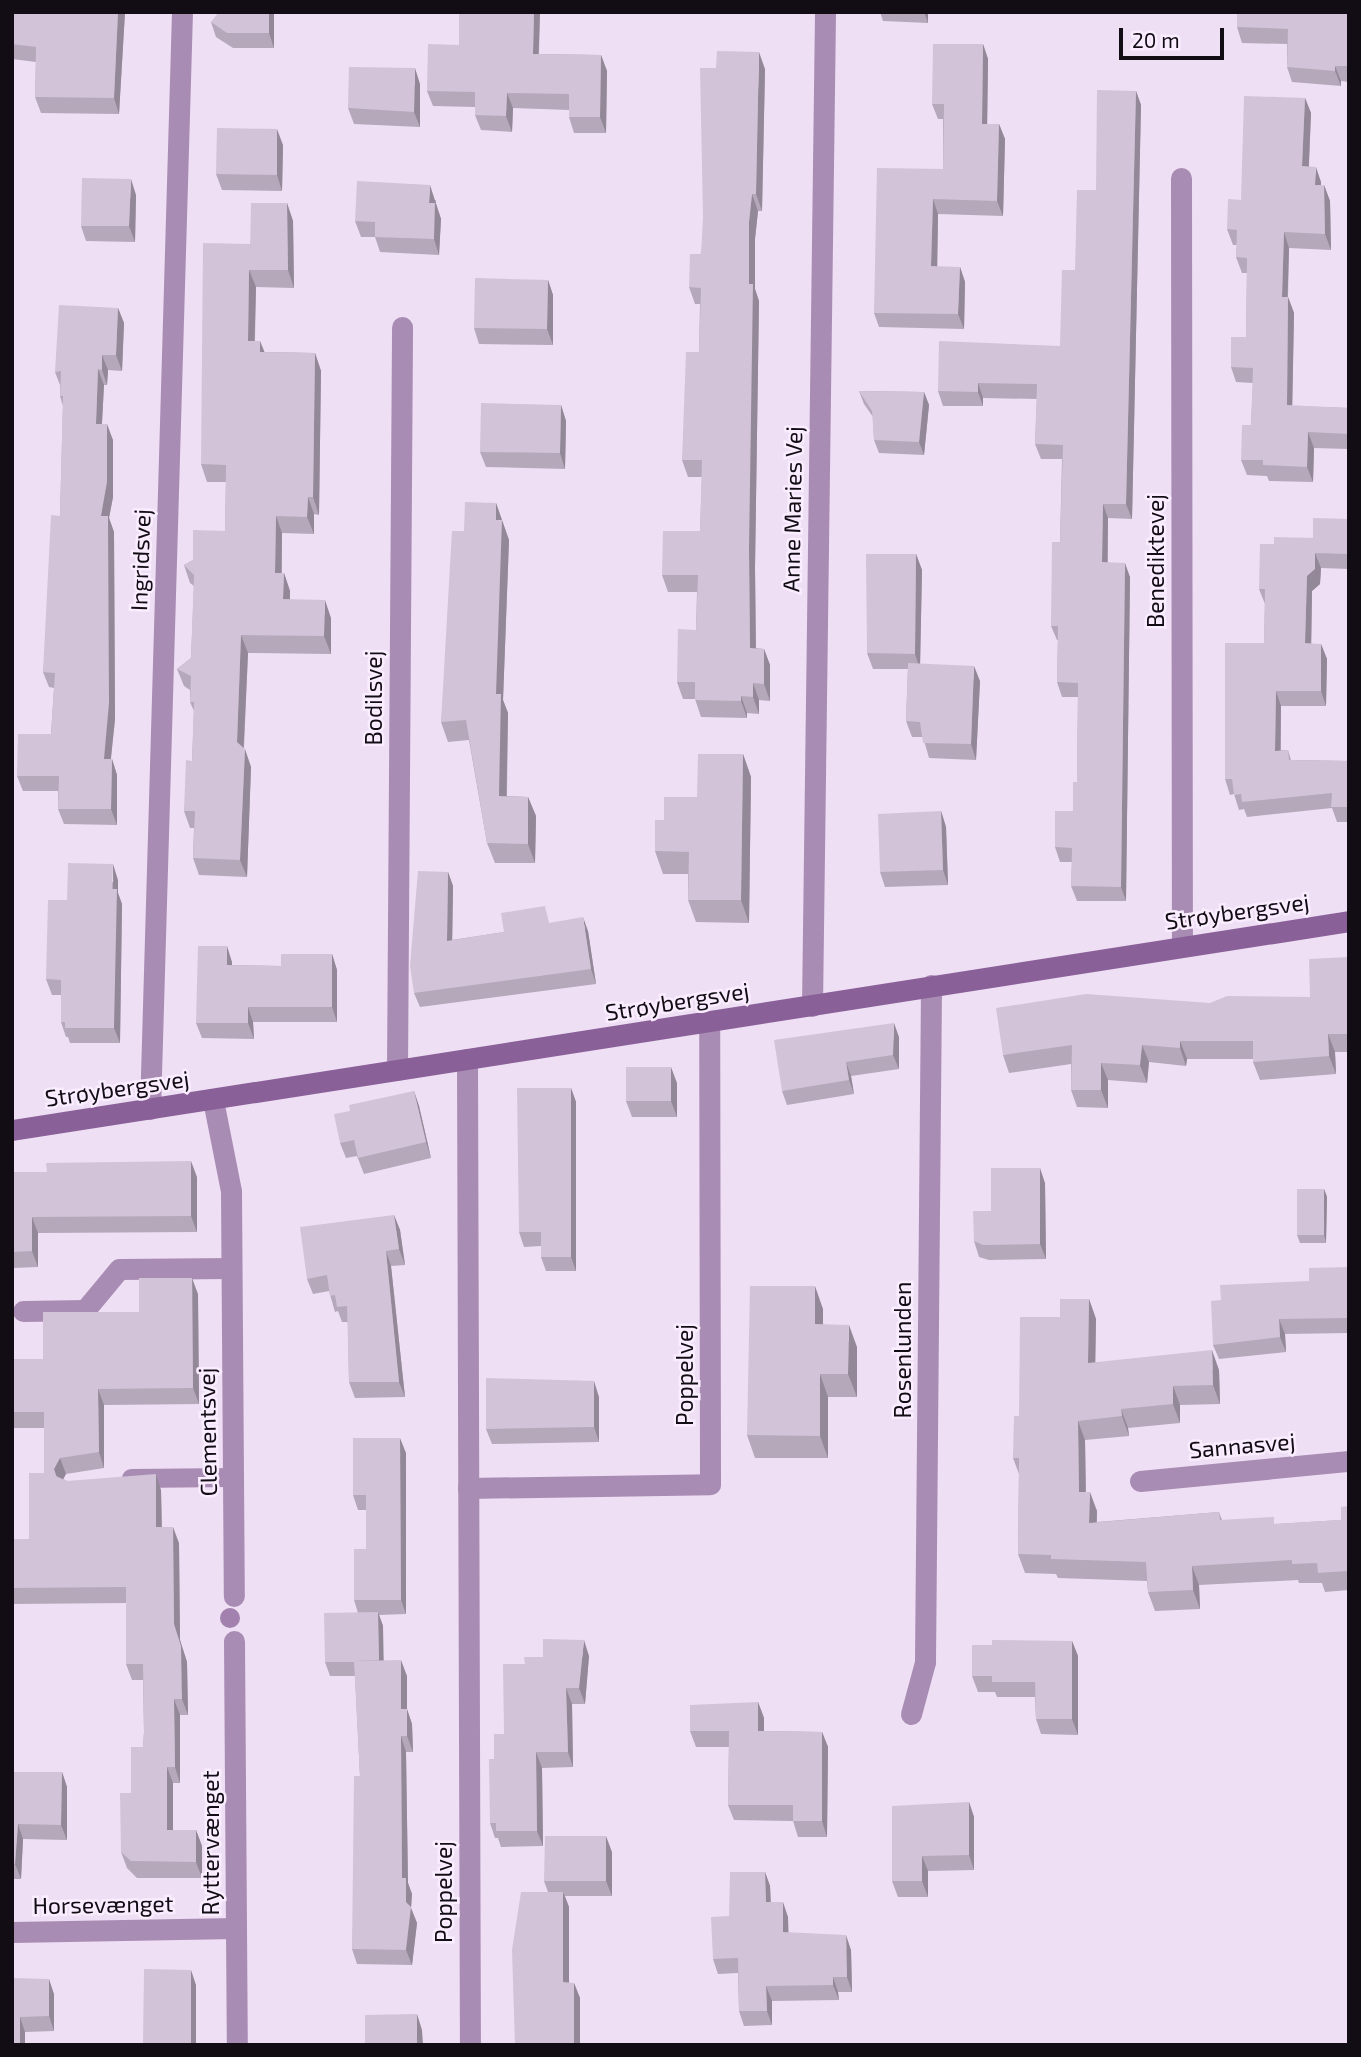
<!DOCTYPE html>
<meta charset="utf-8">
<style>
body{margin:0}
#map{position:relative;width:1361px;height:2057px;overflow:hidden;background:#efdff5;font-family:"Exo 2",sans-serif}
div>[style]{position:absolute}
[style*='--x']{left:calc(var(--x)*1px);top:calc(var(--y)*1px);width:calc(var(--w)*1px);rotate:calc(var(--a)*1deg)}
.lane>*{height:19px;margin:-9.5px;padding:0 9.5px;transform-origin:9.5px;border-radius:9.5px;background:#a98cb3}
.street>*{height:21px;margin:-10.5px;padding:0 10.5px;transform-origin:10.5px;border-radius:10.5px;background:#a98cb3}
.secondary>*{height:21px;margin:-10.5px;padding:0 10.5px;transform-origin:10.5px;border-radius:10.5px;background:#8a6099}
.trees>*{width:20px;height:20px;margin:-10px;border-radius:50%;background:#a281ae}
.wall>*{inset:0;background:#b5a8ba}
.shaded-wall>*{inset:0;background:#938897}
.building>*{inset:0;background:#d2c3d8}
span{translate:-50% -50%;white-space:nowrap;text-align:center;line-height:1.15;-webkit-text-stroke:5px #faedff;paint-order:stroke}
.street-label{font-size:23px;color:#120d14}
.frame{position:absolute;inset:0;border:14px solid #120d14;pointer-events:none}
.scale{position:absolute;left:1119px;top:28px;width:105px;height:32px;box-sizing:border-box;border:4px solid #120d14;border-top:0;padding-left:9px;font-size:21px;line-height:24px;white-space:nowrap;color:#120d14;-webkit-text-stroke:5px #faedff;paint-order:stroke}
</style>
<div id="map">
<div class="lane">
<i style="--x:131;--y:1478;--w:103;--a:-0.6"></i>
</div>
<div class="street">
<i style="--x:1181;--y:178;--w:767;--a:89.93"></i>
<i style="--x:812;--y:1006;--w:994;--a:-89.25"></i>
<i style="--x:467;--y:1059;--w:986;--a:89.83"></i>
<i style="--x:397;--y:1070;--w:743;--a:-89.61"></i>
<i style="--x:213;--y:1100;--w:93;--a:78.8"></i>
<i style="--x:231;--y:1191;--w:405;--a:89.6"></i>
<i style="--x:150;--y:1109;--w:1097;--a:-88.33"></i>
<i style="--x:23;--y:1311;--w:62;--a:-0.9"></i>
<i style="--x:85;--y:1310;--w:53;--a:-50.3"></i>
<i style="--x:119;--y:1269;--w:112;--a:-0.5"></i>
<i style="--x:1140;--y:1481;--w:210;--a:-5.5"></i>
<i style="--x:468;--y:1488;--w:242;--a:-0.9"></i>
<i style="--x:710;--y:1484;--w:461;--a:-90.1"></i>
<i style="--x:234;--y:1641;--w:404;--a:89.6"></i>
<i style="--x:911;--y:1714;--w:54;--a:-74.9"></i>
<i style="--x:925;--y:1662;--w:677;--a:-89.49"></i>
<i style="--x:12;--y:1932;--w:224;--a:-1"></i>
</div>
<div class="secondary">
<i style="--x:12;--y:1130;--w:1353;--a:-8.88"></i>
</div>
<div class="trees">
<i style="left:230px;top:1618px"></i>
</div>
<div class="wall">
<i style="clip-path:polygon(12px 12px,125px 12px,119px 114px,41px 113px,35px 97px,36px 62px,12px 59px)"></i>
<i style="clip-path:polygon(274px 12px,274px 48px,233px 48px,216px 37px,211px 22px)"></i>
<i style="clip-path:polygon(459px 12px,540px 12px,539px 54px,601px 55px,607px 71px,606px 133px,574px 133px,569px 117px,569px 110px,513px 108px,512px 132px,481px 130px,475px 115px,475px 107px,433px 106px,427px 91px,459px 45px)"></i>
<i style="clip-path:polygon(880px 12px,928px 12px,928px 23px,883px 21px)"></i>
<i style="clip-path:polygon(1349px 12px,1349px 82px,1341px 81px,1341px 86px,1292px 82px,1287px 67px,1287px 44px,1242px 43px,1237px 27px)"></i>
<i style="clip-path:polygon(983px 44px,988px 59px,987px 124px,999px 124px,1005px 139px,1003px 216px,938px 214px,937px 267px,960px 267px,965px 282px,964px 329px,879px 327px,874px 313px,943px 169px,943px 119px,938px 119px,932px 104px)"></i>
<i style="clip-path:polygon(765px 69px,762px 211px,758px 211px,755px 239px,755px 289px,759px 301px,755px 568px,756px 648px,764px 649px,770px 665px,770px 701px,759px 700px,759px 714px,747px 713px,747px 718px,701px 717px,695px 699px,683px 699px,677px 682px,696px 630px,697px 592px,668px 592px,662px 575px,700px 531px,702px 477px,688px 477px,682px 460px,699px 352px,700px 304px,695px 304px,689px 287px)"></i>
<i style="clip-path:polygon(420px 84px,420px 127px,354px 124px,348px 108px)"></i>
<i style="clip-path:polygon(1136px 91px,1141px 105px,1132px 519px,1108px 518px,1108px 562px,1130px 577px,1126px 901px,1077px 901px,1071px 886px,1072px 862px,1060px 862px,1055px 847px,1073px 811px,1077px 782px,1078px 697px,1062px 697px,1057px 682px,1058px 640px,1057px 640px,1051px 626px,1060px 542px,1062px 459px,1041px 459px,1035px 444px,1037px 399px,983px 398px,983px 406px,943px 406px,938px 391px,1060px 346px,1096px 190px)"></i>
<i style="clip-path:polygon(1305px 98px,1311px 113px,1309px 166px,1321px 182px,1321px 185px,1324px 185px,1330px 201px,1331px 250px,1289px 248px,1288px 297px,1294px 313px,1292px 406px,1349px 408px,1349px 449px,1314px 448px,1313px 482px,1269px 481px,1267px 476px,1247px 475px,1241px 460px,1251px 425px,1253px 383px,1236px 382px,1231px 367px,1246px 337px,1247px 273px,1242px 273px,1236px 257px,1237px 245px,1233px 245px,1227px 229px,1241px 200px)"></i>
<i style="clip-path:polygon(283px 145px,282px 191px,222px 190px,216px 174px)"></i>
<i style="clip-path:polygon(136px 195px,135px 242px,86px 241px,81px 226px)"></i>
<i style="clip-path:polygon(436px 200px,436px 204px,441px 219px,439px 255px,380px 252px,375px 237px,361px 237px,355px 221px)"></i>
<i style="clip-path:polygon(287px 203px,293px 221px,294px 288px,256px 287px,255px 341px,264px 352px,315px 353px,321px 371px,319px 515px,314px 514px,314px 534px,282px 533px,282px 573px,284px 573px,290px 591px,290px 599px,331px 618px,331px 654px,248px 653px,244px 748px,251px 767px,247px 877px,199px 875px,193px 858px,194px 828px,190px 828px,184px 811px,192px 761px,194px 711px,190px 702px,190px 690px,184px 686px,177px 669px,191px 658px,194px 586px,190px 583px,184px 565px,193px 560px,225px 531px,226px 482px,207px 482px,201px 464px,250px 244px)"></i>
<i style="clip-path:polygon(548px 280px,553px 295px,553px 345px,479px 344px,474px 328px)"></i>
<i style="clip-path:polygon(118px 308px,124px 323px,122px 371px,108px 370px,107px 385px,104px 385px,102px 424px,113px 440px,113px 497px,109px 518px,114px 532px,115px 719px,111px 759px,112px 759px,117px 775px,117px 825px,64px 824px,58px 809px,58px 791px,23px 791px,17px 776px,51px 734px,54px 688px,49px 687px,43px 672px,60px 516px,63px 406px,60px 396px,60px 385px,55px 372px)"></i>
<i style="clip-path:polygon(859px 391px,924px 392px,929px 405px,924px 455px,879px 453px,874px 440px,873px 417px,864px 404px)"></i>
<i style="clip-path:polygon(561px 405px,566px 421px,565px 469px,486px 467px,480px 452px)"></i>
<i style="clip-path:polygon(496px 503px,509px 540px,503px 700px,508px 713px,507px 796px,528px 797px,536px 816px,535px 863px,495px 863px,487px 843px,469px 740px,448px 742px,441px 722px,464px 531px)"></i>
<i style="clip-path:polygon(1349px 519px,1349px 569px,1321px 568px,1320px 584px,1312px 591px,1311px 644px,1321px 644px,1327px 659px,1326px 706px,1281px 706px,1281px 750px,1288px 750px,1291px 760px,1349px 761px,1349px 822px,1337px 822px,1332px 808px,1247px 817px,1244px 809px,1239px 810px,1234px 794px,1230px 795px,1225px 779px,1264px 643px,1265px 604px,1259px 589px,1274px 544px,1313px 538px)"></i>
<i style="clip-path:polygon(916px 554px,922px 570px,920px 664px,980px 681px,976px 760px,929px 758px,923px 737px,912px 737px,906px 721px,908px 669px,873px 669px,867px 653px)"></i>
<i style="clip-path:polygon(743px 754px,751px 777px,749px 923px,696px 922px,688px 900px,688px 874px,663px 874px,655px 851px,664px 820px,697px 797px)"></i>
<i style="clip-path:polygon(941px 811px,946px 827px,948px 885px,885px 887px,880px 872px)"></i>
<i style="clip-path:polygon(448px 872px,453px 886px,452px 940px,504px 932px,551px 923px,588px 931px,596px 984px,420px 1007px,414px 993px)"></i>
<i style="clip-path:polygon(118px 880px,118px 893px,122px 904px,120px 1043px,70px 1043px,68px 1037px,66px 1037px,61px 1022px,61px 995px,52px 995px,46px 979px,67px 900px)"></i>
<i style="clip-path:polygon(332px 954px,337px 970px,337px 1022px,253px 1022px,254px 1039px,202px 1038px,196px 1023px,232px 962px,232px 965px,281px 966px)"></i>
<i style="clip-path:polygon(1349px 957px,1349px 1052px,1335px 1052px,1336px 1074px,1260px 1080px,1253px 1062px,1253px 1059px,1187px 1059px,1186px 1066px,1149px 1062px,1147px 1083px,1108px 1080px,1108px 1108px,1077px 1107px,1071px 1090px,1071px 1064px,1009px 1073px,1003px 1055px,1210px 1003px,1310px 997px)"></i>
<i style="clip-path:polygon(899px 1037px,899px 1069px,851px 1076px,854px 1094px,787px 1105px,782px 1091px)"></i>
<i style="clip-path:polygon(677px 1083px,677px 1117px,632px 1117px,626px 1101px)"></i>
<i style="clip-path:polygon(571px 1088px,576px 1102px,576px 1271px,546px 1271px,541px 1257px,541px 1246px,524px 1247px,519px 1232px)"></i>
<i style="clip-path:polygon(414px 1091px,419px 1106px,431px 1158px,364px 1174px,357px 1156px,346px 1158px,340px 1143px)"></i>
<i style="clip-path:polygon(197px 1177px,197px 1232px,38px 1233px,38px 1267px,12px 1268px,12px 1197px)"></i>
<i style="clip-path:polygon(1045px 1183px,1046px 1259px,989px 1260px,979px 1257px,974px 1241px,991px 1211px)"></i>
<i style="clip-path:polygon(1324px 1189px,1327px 1197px,1326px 1243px,1300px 1243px,1297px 1235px)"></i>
<i style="clip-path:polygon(394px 1215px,400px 1230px,405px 1265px,391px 1266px,405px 1397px,355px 1398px,349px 1382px,348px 1322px,342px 1322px,338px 1311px,335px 1312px,329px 1291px,313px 1294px,307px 1279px)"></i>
<i style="clip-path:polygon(1349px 1267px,1349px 1333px,1285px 1334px,1286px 1352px,1219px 1359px,1213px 1345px,1221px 1300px,1309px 1281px)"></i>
<i style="clip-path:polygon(198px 1294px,199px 1404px,104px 1405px,104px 1468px,66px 1474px,63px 1479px,67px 1481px,161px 1490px,162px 1527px,179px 1543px,180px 1640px,187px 1662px,188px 1715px,180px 1715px,180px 1783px,173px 1783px,173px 1830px,196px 1830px,202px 1846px,202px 1878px,137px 1878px,127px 1868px,121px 1852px,131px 1793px,143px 1747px,144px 1732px,143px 1680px,132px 1680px,126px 1664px,126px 1603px,12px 1604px,12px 1539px,29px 1539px,44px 1473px,44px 1428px,12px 1428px,12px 1359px,43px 1359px,139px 1312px)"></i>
<i style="clip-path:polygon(1089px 1299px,1096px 1319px,1095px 1362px,1219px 1370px,1220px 1404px,1180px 1405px,1180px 1423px,1128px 1428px,1129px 1436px,1085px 1440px,1086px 1492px,1097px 1511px,1097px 1522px,1219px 1512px,1222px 1520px,1277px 1524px,1341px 1520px,1349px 1506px,1349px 1590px,1325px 1592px,1322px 1583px,1299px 1583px,1298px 1580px,1199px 1585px,1200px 1609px,1155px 1611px,1148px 1592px,1147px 1581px,1058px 1578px,1056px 1574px,1025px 1573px,1018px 1554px,1019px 1474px,1013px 1458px,1019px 1416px,1060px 1317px)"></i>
<i style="clip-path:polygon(823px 1309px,823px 1324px,857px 1347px,857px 1397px,828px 1397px,828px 1458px,755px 1458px,747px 1435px)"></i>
<i style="clip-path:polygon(599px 1397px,599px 1442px,492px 1444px,486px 1429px)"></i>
<i style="clip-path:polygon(406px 1453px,406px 1614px,379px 1615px,383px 1626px,383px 1660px,407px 1676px,407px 1709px,412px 1724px,413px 1752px,406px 1752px,408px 1883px,412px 1894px,411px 1908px,417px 1923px,412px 1965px,357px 1964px,352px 1949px,360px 1776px,355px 1676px,330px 1676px,325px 1662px,358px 1613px,354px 1600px,366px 1549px,366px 1510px,358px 1510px,353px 1495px)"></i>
<i style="clip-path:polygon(1072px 1641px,1078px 1656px,1078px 1735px,1041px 1734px,1036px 1719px,1035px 1697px,997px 1697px,995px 1692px,978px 1692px,972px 1676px,992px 1645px)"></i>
<i style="clip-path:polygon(589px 1656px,585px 1704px,572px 1704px,573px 1767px,542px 1768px,543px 1846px,501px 1847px,498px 1838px,495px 1838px,490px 1823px,494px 1759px,504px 1734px,525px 1664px)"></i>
<i style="clip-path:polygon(758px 1702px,764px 1718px,764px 1731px,822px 1732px,828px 1747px,827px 1837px,798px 1837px,793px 1821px,734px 1820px,728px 1805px,729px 1747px,696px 1747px,690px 1731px)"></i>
<i style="clip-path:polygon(12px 1772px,62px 1772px,67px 1787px,67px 1840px,23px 1839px,21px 1879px,12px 1879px)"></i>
<i style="clip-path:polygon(969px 1802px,974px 1817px,974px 1870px,928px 1871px,928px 1897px,898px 1897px,892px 1881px)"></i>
<i style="clip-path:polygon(612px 1852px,612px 1896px,565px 1896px,569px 1907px,569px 1983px,574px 1983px,580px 1998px,580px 2045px,515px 2045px,548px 1892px,544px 1881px)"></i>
<i style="clip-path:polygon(765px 1872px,770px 1886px,771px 1902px,788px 1917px,788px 1933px,851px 1950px,852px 1992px,838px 1992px,839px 2000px,772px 2001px,772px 2025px,744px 2026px,739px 2011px,738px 1973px,718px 1974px,713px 1959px,729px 1916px)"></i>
<i style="clip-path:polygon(12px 1978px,54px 1994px,54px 2031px,25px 2032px,25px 2045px)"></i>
</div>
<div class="shaded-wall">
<i style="clip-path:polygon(118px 12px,125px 12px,119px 114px,114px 98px)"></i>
<i style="clip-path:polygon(269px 12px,274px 12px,274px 48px,269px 33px)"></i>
<i style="clip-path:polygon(534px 12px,540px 12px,538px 70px,533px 54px)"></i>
<i style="clip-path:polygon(924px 12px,928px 12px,928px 23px)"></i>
<i style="clip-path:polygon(983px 44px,988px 59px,987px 139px,982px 124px)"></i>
<i style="clip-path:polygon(759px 52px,765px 69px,762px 211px,756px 194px)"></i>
<i style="clip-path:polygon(601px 55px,607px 71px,606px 133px,600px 117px)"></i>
<i style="clip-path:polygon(1335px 66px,1341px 81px,1341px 86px,1335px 71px)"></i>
<i style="clip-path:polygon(415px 68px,420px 84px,420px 127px,414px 112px)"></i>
<i style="clip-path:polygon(1136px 91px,1141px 105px,1132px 519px,1126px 504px)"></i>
<i style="clip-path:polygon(507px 93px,513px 108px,512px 132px,506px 116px)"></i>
<i style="clip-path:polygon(1305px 98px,1311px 113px,1308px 182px,1302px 166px)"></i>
<i style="clip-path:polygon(999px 124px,1005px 139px,1003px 216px,997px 201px)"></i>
<i style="clip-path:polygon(277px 129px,283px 145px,282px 191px,277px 175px)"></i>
<i style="clip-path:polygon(1316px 167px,1321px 182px,1321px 200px,1315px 185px)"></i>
<i style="clip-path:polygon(131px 179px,136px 195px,135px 242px,129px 226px)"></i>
<i style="clip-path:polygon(430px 185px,441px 219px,439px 255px,434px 239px,429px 203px)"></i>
<i style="clip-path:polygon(1324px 185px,1330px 201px,1331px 250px,1325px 234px)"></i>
<i style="clip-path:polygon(752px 194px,758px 211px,755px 239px,755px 289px,759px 301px,755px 568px,756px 665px,750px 648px,749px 551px,749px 222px)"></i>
<i style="clip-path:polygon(933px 199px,938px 214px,937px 281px,931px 266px)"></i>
<i style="clip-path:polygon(287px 203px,293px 221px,294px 288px,288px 270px)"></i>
<i style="clip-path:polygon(1284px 232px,1289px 248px,1287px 312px,1282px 297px)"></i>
<i style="clip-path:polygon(960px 267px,965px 282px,964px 329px,958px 314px)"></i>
<i style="clip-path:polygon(249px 270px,256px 287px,254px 358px,248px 341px)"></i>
<i style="clip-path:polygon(548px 280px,553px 295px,553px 345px,547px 329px)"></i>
<i style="clip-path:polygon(1288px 297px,1294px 313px,1292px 421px,1287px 405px)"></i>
<i style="clip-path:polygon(118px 308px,124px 323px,122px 371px,116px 355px)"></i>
<i style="clip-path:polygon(260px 341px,267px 358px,260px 352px)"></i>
<i style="clip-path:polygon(315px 353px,321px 371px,319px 515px,313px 497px)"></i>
<i style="clip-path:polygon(102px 355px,108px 370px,107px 385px,102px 370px)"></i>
<i style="clip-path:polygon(98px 369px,104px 385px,101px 439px,96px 424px)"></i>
<i style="clip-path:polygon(978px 383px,983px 398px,983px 406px,978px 392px)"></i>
<i style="clip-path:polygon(924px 392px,929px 405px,924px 455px,919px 442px)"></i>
<i style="clip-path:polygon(561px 405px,566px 421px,565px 469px,560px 453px)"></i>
<i style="clip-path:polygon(107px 424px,113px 440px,113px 497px,109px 518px,114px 532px,115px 719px,109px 775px,104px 759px,101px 516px)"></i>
<i style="clip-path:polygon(1308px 432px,1314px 448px,1313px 482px,1307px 467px)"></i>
<i style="clip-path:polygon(308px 497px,314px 514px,314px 534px,307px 517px)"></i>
<i style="clip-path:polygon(496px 503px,509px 540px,503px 700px,508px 713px,506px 816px,499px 796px,496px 694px)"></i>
<i style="clip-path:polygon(1103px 504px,1108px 518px,1107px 577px,1102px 562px)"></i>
<i style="clip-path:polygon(276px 516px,282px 533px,281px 591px,275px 573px)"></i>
<i style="clip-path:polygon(1315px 553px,1321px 568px,1320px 584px,1312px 591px,1311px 659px,1305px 643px,1307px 576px)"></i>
<i style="clip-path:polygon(916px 554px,922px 570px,920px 669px,915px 654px)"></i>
<i style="clip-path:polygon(1125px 563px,1130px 577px,1126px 901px,1121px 887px)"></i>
<i style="clip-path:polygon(284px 573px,290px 591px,290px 617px,283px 599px)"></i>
<i style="clip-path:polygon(325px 600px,331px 618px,331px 654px,324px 636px)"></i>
<i style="clip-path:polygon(241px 635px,248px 653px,243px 759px,237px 742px)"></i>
<i style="clip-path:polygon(1321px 644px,1327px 659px,1326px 706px,1321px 691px)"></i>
<i style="clip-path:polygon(764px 649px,770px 665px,770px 701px,764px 684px)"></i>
<i style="clip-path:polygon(974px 666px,980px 681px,976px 760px,971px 744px)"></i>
<i style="clip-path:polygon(753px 683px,759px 700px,759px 714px,753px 697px)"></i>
<i style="clip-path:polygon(1276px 691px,1281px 706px,1280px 766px,1275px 751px)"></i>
<i style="clip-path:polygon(741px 696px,747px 713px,747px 718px,741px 701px)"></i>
<i style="clip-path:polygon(245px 749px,251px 767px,247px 877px,240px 860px)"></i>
<i style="clip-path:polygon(743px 754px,751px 777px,749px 923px,741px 900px)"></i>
<i style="clip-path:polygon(112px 759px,117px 775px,117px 825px,111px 809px)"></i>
<i style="clip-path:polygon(528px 797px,536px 816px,535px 863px,528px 844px)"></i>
<i style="clip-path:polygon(941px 811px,946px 827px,948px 885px,943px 870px)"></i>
<i style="clip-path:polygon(113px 864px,118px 880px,118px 893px,122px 904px,120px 1043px,114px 1028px)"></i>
<i style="clip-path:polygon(448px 872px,453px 886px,452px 955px,447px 941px)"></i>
<i style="clip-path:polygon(583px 917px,588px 931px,596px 984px,591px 969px)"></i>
<i style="clip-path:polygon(227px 946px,232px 962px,232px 981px,227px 965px)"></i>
<i style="clip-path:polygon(332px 954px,337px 970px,337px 1022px,332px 1007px)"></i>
<i style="clip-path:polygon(248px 1007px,253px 1022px,254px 1039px,248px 1023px)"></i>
<i style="clip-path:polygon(894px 1023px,899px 1037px,899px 1069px,893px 1055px)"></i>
<i style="clip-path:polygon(1328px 1034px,1335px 1052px,1336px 1074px,1329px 1056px)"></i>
<i style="clip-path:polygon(1180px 1041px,1187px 1059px,1186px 1066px,1180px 1048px)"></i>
<i style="clip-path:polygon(1142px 1045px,1149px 1062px,1147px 1083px,1140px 1065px)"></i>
<i style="clip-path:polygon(846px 1062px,851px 1076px,854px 1094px,849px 1080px)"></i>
<i style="clip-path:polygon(1101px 1063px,1108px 1080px,1108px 1108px,1101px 1090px)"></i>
<i style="clip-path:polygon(671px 1067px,677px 1083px,677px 1117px,671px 1101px)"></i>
<i style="clip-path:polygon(571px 1088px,576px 1102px,576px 1271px,571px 1257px)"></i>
<i style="clip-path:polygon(414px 1091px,419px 1106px,431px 1158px,426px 1142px)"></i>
<i style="clip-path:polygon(191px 1161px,197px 1177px,197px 1232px,191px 1216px)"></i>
<i style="clip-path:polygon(1040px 1168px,1045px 1183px,1046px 1259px,1040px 1244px)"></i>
<i style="clip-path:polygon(1324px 1189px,1327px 1197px,1326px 1243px,1324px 1235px)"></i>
<i style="clip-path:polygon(394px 1215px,400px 1230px,405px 1265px,399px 1249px)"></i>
<i style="clip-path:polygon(32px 1217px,38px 1233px,38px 1267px,32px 1251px)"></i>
<i style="clip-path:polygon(386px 1251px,391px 1266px,405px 1397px,399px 1382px)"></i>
<i style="clip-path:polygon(192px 1278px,198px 1294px,199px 1404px,193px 1388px)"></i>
<i style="clip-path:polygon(815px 1286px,823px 1309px,823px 1347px,815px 1324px)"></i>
<i style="clip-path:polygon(1089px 1299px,1096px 1319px,1095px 1382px,1088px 1363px)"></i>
<i style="clip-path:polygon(1279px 1319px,1285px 1334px,1286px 1352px,1280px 1337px)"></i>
<i style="clip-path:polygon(849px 1325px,857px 1347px,857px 1397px,848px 1374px)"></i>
<i style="clip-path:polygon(1212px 1350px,1219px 1370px,1220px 1404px,1213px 1385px)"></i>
<i style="clip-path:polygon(820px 1374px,828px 1397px,828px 1458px,820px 1436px)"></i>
<i style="clip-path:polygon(594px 1381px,599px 1397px,599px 1442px,594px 1427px)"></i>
<i style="clip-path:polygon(1173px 1386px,1180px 1405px,1180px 1423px,1173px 1404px)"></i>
<i style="clip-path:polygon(98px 1389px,104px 1405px,104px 1468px,99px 1452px)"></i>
<i style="clip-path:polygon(1121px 1409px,1128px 1428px,1129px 1436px,1122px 1416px)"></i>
<i style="clip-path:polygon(1078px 1421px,1085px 1440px,1086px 1511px,1079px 1492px)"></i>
<i style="clip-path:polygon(400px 1438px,406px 1453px,406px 1614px,401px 1600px)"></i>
<i style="clip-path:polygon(60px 1458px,66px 1474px,60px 1485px,54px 1469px)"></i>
<i style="clip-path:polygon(156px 1474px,161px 1490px,162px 1543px,156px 1527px)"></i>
<i style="clip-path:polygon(1090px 1492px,1097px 1511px,1096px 1542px,1089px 1523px)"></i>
<i style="clip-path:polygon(173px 1527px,179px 1543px,180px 1640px,187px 1662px,188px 1715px,182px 1699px,174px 1624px)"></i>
<i style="clip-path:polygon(1192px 1566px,1199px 1585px,1200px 1609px,1193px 1590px)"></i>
<i style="clip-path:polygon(378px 1612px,383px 1626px,384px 1676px,379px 1662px)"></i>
<i style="clip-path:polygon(584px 1640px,589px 1656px,585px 1704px,579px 1688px)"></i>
<i style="clip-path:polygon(1072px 1641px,1078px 1656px,1078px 1735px,1072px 1719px)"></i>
<i style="clip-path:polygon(401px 1660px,407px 1676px,407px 1709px,412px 1724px,413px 1752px,407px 1736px,401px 1709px)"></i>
<i style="clip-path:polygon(566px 1688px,572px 1704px,573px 1767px,568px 1752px)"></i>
<i style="clip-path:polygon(174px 1699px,180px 1715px,180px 1783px,175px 1767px)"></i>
<i style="clip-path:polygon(758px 1702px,764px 1718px,764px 1746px,758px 1731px)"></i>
<i style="clip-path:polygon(822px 1732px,828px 1747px,827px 1837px,822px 1821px)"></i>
<i style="clip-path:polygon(401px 1736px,406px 1752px,408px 1883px,412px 1894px,411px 1908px,417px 1923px,412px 1965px,406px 1950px,406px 1902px,402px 1878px)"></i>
<i style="clip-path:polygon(536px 1752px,542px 1768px,543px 1846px,537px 1831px)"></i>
<i style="clip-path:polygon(167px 1767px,173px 1783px,173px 1846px,167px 1830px)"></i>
<i style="clip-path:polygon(62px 1772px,67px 1787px,67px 1840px,61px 1825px)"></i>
<i style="clip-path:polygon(969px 1802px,974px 1817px,974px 1870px,969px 1855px)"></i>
<i style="clip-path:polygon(18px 1824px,23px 1839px,21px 1879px,15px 1864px)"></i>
<i style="clip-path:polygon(196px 1830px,202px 1846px,202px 1878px,196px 1862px)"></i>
<i style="clip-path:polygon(606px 1836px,612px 1852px,612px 1896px,606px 1881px)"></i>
<i style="clip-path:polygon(922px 1856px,928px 1871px,928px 1897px,922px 1881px)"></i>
<i style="clip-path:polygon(765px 1872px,770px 1886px,771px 1917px,766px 1902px)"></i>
<i style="clip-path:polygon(563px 1892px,569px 1907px,569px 1998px,563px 1982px)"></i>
<i style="clip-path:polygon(783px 1902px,788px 1917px,789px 1947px,783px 1932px)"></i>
<i style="clip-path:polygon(846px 1935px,851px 1950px,852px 1992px,847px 1977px)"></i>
<i style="clip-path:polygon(191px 1970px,196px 1985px,196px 2045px,191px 2045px)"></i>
<i style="clip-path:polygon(833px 1977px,838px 1992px,839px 2000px,833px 1985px)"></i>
<i style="clip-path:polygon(49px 1979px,54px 1994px,54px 2031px,49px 2016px)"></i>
<i style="clip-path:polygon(574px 1983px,580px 1998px,580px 2045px,574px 2045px)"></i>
<i style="clip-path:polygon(766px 1986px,772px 2001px,772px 2025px,767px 2011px)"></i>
<i style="clip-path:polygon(417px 2014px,422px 2030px,423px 2045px,417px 2045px)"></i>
<i style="clip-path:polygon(20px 2017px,25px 2032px,25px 2045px,20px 2045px)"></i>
</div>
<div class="building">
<i style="clip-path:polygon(12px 12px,118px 12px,114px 98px,35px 97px,36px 47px,12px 44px)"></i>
<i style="clip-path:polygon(219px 12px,269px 12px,269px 33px,227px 33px,211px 22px)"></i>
<i style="clip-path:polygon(459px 12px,534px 12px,533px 54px,601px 55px,600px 117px,569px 117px,569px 94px,507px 93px,506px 116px,475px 115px,475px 92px,427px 91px,428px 44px,459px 45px)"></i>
<i style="clip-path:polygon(1237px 12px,1349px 12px,1349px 66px,1335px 66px,1335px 71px,1287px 67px,1288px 29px,1237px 27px)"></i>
<i style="clip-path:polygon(933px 44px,983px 44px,982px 124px,999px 124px,997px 201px,933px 199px,931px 266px,960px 267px,958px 314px,874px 313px,877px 168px,943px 169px,944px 104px,932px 104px)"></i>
<i style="clip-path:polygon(717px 51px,759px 52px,756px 194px,752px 194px,749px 222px,749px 284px,753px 284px,749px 551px,750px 648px,764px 649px,764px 684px,753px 683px,753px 697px,741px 696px,741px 701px,695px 700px,695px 682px,677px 682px,678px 629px,696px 630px,698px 575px,662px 575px,663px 531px,700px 531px,702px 460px,682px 460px,686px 352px,699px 352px,701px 288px,689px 287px,690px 254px,701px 254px,703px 217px,700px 68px,716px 68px)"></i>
<i style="clip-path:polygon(349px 67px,415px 68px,414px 112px,348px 108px)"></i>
<i style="clip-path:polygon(1097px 90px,1136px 91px,1126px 504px,1103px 504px,1102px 562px,1125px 563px,1121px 887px,1071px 886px,1072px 848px,1055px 847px,1055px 811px,1073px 811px,1073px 782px,1077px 782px,1078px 683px,1057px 682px,1058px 626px,1051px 626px,1052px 542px,1060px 542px,1063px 445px,1035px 444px,1037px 384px,978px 383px,978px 392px,938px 391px,939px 341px,1060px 346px,1062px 270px,1075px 270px,1077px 190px,1096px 190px)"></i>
<i style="clip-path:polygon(1244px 96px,1305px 98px,1302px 166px,1316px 167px,1315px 185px,1324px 185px,1325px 234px,1284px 232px,1282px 297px,1288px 297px,1287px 405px,1349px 408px,1349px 434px,1308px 432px,1307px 467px,1263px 465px,1263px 460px,1241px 460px,1242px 425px,1251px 425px,1253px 368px,1231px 367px,1231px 337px,1246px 337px,1247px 258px,1236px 257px,1237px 230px,1227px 229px,1228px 199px,1241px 200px)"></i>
<i style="clip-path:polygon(217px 128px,277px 129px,277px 175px,216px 174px)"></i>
<i style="clip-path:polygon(82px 178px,131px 179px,129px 226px,81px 226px)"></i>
<i style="clip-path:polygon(357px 181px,430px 185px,429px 203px,435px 203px,434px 239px,375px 237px,375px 222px,355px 221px)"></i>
<i style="clip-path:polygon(251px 203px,287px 203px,288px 270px,249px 270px,248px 341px,260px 341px,260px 352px,315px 353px,313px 497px,308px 497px,307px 517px,276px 516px,275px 573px,284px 573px,283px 599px,325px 600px,324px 636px,241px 635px,237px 742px,245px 749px,240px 860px,193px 858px,195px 811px,184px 811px,186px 760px,192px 761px,194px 702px,190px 702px,191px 676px,177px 669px,191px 658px,194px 575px,184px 565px,193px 560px,193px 530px,225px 531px,226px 465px,201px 464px,203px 243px,250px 244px,250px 253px)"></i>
<i style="clip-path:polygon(475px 278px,548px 280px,547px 329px,474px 328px)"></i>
<i style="clip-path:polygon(59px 305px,118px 308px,116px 355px,102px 355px,102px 370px,98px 369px,96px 424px,107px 424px,107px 482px,101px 516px,108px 516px,109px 703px,104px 759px,112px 759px,111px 809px,58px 809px,59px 776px,17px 776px,18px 734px,51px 734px,55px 673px,43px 672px,51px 515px,60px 516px,63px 396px,60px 396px,61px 371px,55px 372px)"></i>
<i style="clip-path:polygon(859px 391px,924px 392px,919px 442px,874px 440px,872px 411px)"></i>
<i style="clip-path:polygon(481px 403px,561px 405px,560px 453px,480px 452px)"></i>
<i style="clip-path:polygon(465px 502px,496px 503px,496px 520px,502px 520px,496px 694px,501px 694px,499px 796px,528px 797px,528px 844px,487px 843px,466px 720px,441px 722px,452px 531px,464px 531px)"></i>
<i style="clip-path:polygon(1313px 518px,1349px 519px,1349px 554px,1315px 553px,1315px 569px,1307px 576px,1305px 643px,1321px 644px,1321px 691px,1276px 691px,1275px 751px,1288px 750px,1289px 760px,1349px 761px,1349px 807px,1331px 807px,1332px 793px,1242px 802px,1241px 794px,1234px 795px,1232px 779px,1225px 779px,1225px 643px,1264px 643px,1265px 589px,1259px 589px,1260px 544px,1274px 544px,1274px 537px,1313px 538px)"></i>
<i style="clip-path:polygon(866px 554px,916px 554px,915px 654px,867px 653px)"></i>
<i style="clip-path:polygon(908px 663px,974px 666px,971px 744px,923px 743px,920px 722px,906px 721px)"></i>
<i style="clip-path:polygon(698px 754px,743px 754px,741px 900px,688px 900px,689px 852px,655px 851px,655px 820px,664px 820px,664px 797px,697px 797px)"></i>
<i style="clip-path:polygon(941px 811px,943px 870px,880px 872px,878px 814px)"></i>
<i style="clip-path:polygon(68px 863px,113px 864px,112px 889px,117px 889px,114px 1028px,65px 1028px,65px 1022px,61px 1022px,61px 980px,46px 979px,48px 900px,67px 900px)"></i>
<i style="clip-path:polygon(418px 871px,448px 872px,447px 941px,504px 932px,501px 913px,545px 906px,549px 923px,583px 917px,591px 969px,414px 993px,410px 966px)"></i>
<i style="clip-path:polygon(198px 946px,227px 946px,227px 965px,281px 966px,281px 954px,332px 954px,332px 1007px,248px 1007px,248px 1023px,196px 1023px)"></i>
<i style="clip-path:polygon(1349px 957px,1349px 1034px,1328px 1034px,1329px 1056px,1253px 1062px,1253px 1041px,1180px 1041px,1180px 1048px,1142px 1045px,1140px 1065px,1101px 1063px,1101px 1090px,1071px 1090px,1072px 1045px,1003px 1055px,996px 1008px,1086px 994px,1210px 1003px,1227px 996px,1310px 997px,1309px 959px)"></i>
<i style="clip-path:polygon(894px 1023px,893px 1055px,846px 1062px,849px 1080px,782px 1091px,774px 1040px)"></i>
<i style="clip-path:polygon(626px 1067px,671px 1067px,671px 1101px,626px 1101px)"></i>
<i style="clip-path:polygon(517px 1088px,571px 1088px,571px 1257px,541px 1257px,541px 1232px,519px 1232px)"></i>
<i style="clip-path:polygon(414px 1091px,426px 1142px,358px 1158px,354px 1140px,340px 1143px,334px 1114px,350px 1111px,349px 1105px)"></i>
<i style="clip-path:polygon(191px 1161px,191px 1216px,32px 1217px,32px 1251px,12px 1252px,13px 1172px,47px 1172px,46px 1163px)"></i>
<i style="clip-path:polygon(991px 1168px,1040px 1168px,1040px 1244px,983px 1245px,974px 1241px,973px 1211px,991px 1211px)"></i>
<i style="clip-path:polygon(1297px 1189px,1324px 1189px,1324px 1235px,1297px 1235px)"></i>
<i style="clip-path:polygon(394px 1215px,399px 1249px,386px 1251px,399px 1382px,349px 1382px,347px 1306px,337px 1307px,335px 1295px,330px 1296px,327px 1275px,307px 1279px,300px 1227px)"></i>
<i style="clip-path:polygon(1349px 1267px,1349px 1318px,1279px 1319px,1280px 1337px,1213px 1345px,1211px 1301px,1221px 1300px,1220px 1285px,1309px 1281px,1309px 1268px)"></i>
<i style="clip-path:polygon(139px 1278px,192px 1278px,193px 1388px,98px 1389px,99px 1452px,60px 1458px,54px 1469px,56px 1476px,67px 1481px,156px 1474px,156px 1527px,173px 1527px,174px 1624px,181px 1646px,182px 1699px,174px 1699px,175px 1767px,167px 1767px,167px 1830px,196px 1830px,196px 1862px,131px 1861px,121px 1852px,120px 1793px,131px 1793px,131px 1747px,143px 1747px,144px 1732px,143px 1664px,126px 1664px,126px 1587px,12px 1588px,12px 1539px,29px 1539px,29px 1473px,44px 1473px,44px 1412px,12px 1412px,12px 1359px,43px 1359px,43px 1312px,139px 1312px)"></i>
<i style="clip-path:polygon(750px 1286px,815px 1286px,815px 1324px,849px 1325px,848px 1374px,820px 1374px,820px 1436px,747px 1435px)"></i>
<i style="clip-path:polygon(1060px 1299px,1089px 1299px,1088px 1363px,1212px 1350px,1213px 1385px,1173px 1386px,1173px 1404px,1121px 1409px,1122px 1416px,1078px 1421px,1079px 1492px,1090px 1492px,1089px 1523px,1219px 1512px,1220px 1520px,1274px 1517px,1274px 1524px,1341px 1520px,1341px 1507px,1349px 1506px,1349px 1578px,1348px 1571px,1318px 1573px,1317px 1563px,1292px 1564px,1292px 1560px,1192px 1566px,1193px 1590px,1148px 1592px,1146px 1562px,1051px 1559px,1051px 1555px,1018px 1554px,1019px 1458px,1013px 1458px,1014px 1416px,1019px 1416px,1020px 1317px,1060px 1317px)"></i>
<i style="clip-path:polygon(486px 1378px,594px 1381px,594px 1427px,486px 1429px)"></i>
<i style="clip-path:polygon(353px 1438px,400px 1438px,401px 1600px,354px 1600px,354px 1549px,366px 1549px,366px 1495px,353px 1495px)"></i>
<i style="clip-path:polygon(378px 1612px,379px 1660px,354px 1661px,354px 1662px,325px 1662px,324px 1613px)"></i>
<i style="clip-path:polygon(543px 1639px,584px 1640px,579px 1688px,566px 1688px,568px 1752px,536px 1752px,537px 1831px,496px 1831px,496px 1823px,490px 1823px,489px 1759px,494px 1759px,494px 1734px,504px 1734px,503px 1664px,525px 1664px,524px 1657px,543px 1657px)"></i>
<i style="clip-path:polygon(992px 1640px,1072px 1641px,1072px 1719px,1036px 1719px,1035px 1682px,992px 1682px,992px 1676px,972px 1676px,972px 1645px,992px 1645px)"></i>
<i style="clip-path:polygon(401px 1660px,401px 1709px,407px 1709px,407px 1736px,401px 1736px,402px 1878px,406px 1878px,406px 1902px,411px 1907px,406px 1950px,352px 1949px,354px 1776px,360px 1776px,354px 1661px)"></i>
<i style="clip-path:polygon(758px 1702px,758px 1731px,822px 1732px,822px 1821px,793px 1821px,793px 1805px,728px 1805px,729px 1731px,690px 1731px,690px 1705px)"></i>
<i style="clip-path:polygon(12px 1772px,62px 1772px,61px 1825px,18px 1824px,15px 1864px,12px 1864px)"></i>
<i style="clip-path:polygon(969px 1802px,969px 1855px,922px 1856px,922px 1881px,892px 1881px,892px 1806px)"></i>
<i style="clip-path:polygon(545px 1836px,606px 1836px,606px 1881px,544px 1881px)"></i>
<i style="clip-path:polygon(730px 1872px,765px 1872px,766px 1902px,783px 1902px,783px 1932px,846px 1935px,847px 1977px,833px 1977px,833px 1985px,766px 1986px,767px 2011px,739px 2011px,738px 1958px,713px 1959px,711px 1917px,729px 1916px)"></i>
<i style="clip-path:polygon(521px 1892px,563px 1892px,563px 1982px,574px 1983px,574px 2045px,515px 2045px,512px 1950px)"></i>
<i style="clip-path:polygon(144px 1969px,191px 1970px,191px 2045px,143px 2045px)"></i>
<i style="clip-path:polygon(12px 1978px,49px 1979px,49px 2016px,20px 2017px,20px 2045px,12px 2045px)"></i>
<i style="clip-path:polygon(417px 2014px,417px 2045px,365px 2045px,365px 2015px)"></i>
</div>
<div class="street-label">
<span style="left:792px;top:509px;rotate:-89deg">Anne Maries Vej</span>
<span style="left:140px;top:560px;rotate:-88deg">Ingridsvej</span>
<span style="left:1155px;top:561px;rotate:-90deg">Benediktevej</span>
<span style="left:373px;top:698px;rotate:-90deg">Bodilsvej</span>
<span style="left:1237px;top:911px;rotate:-8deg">Strøybergsvej</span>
<span style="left:677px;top:1001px;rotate:-9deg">Strøybergsvej</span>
<span style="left:117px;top:1088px;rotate:-8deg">Strøybergsvej</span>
<span style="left:902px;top:1350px;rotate:-90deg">Rosenlunden</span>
<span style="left:684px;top:1375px;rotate:-90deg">Poppelvej</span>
<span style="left:207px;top:1432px;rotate:-91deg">Clementsvej</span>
<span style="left:1242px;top:1445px;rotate:-5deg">Sannasvej</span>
<span style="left:210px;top:1843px;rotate:-90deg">Ryttervænget</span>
<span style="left:443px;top:1892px;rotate:-90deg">Poppelvej</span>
<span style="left:103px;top:1904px;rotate:-1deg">Horsevænget</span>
</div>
<div class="frame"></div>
<div class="scale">20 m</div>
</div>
